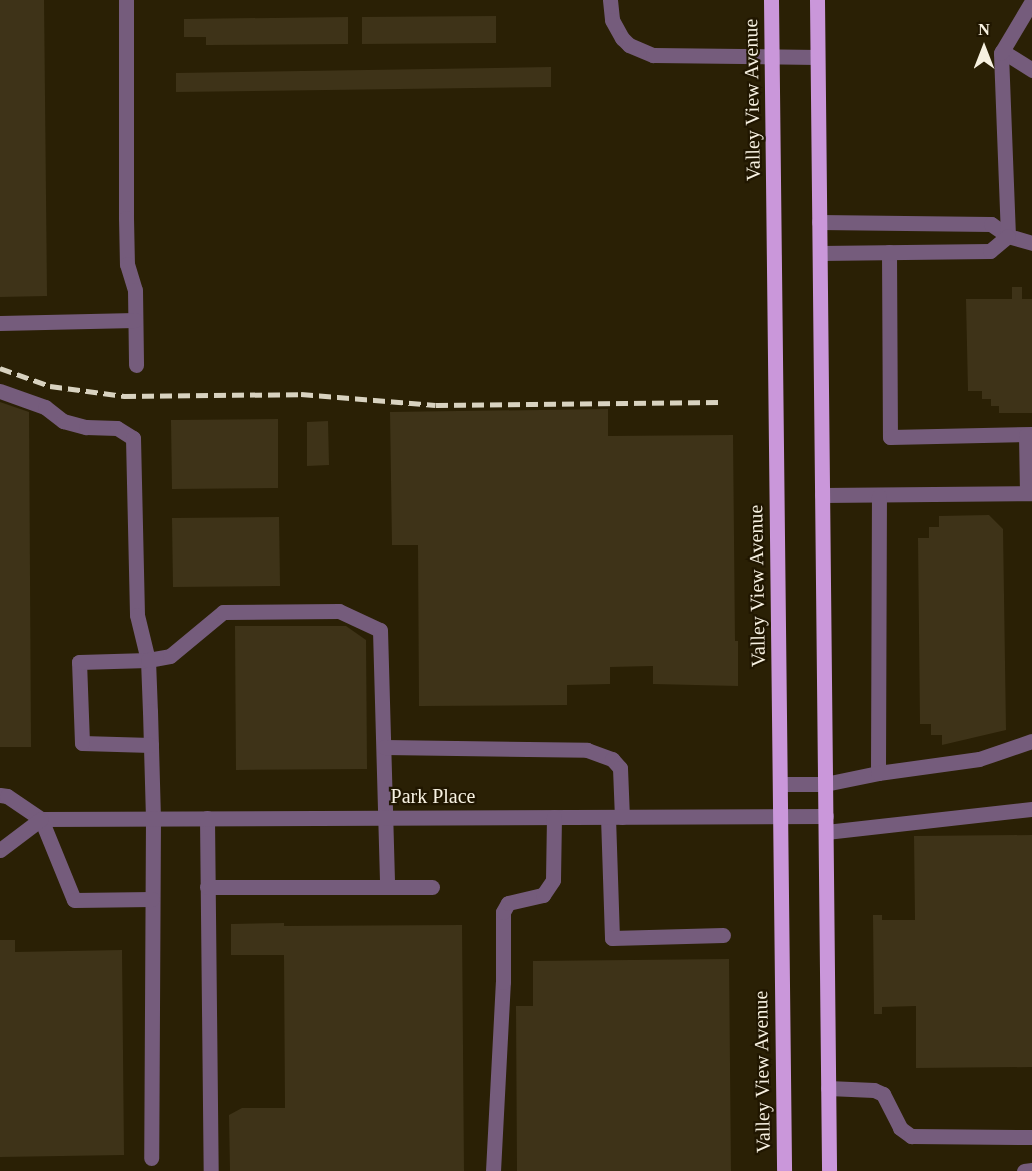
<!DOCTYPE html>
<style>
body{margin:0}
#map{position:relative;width:1032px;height:1171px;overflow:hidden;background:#2a2005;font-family:"Times New Roman",serif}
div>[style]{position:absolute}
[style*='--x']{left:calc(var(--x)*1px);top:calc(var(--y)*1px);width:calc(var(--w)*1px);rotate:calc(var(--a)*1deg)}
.building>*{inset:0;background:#3e3318}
.minor>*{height:15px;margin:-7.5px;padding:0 7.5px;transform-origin:7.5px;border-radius:7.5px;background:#755c7c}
.major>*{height:15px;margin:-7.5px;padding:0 7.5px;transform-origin:7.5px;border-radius:7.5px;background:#ca97da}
.rail>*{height:4.5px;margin-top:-2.25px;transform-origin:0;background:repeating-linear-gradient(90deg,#d8d2c0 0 12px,transparent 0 18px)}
span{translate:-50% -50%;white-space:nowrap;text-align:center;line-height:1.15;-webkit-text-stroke:4.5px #201600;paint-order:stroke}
.street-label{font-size:20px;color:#f7f1e1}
.north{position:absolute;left:954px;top:18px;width:60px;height:60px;-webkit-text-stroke:4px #201600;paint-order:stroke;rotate:0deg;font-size:16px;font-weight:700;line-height:24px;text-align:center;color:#f7f1e1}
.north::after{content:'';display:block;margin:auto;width:21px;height:27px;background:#f7f1e1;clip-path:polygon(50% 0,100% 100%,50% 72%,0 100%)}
</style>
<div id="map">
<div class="building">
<i style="clip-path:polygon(0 0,44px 0,47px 296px,0 297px)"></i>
<i style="clip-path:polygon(496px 16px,496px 43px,362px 44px,362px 17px)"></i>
<i style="clip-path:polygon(348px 17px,348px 44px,206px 45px,206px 37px,184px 37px,184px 19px)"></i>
<i style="clip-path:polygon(551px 67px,551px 87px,176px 92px,176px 73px)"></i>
<i style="clip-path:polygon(1012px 287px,1022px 287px,1022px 299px,1032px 299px,1032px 413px,999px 413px,999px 406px,991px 406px,991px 399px,982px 399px,982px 391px,968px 391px,966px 299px,1012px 299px)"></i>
<i style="clip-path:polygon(0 402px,29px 412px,31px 747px,0 747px)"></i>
<i style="clip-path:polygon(608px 409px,608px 436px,733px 435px,735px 641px,738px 641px,738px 686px,653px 684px,653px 666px,610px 667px,610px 684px,567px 685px,567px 705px,419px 706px,418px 545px,392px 545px,390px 412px)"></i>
<i style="clip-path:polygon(278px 419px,278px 488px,172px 489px,171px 420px)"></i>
<i style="clip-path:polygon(328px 421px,329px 465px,307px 466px,307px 422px)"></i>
<i style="clip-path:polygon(989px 515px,1003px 529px,1006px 730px,942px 745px,942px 735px,931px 735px,931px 724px,920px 724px,918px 538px,929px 538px,929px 527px,939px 527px,939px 516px)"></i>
<i style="clip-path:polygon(279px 517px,280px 586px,173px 587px,172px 518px)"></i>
<i style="clip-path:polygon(235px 626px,346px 626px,366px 640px,367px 769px,236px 770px)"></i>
<i style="clip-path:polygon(1032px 835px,1032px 1067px,916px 1068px,916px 1006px,882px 1007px,882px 1014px,874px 1014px,873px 915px,882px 915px,882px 920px,915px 920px,914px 836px)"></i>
<i style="clip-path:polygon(284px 923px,284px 926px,462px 925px,464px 1171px,230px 1171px,229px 1115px,242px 1108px,285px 1108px,284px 955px,231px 955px,231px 924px)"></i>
<i style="clip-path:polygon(0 940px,15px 940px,15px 952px,122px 950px,124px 1155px,0 1157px)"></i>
<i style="clip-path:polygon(729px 959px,731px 1171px,517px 1171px,516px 1006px,533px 1006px,533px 961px)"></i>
</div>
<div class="minor">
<i style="--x:126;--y:0;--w:218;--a:90"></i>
<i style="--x:126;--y:218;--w:46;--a:88.8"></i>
<i style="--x:127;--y:264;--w:27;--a:73"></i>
<i style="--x:135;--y:290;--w:75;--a:89.2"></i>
<i style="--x:610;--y:0;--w:20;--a:84"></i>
<i style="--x:612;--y:20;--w:21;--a:61"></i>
<i style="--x:622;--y:38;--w:10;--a:45"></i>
<i style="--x:629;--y:45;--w:26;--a:23"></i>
<i style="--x:653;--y:55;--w:164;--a:0.7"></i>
<i style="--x:1002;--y:51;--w:36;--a:32"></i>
<i style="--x:819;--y:222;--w:172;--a:0.7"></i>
<i style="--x:991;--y:224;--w:21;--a:35"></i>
<i style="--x:1008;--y:236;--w:25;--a:16"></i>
<i style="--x:1008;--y:236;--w:183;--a:-92.2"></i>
<i style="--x:1001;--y:53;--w:61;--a:-59.2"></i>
<i style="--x:889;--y:252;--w:185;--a:89.7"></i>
<i style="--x:890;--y:437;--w:142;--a:-1.2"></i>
<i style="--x:820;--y:253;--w:170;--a:-0.7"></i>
<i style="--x:990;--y:251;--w:23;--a:-40"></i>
<i style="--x:0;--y:323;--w:135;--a:-1.3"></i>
<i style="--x:0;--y:391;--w:48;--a:19.6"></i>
<i style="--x:45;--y:407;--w:23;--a:38"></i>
<i style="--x:63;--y:421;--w:24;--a:15"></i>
<i style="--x:86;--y:427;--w:31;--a:2"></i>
<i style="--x:117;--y:428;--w:19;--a:32"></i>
<i style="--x:133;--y:438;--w:177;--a:88.7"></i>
<i style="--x:137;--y:615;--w:46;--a:76.3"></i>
<i style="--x:148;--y:660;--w:51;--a:87.8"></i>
<i style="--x:150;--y:711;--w:107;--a:88.4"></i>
<i style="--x:153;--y:818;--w:340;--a:90.3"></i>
<i style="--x:1026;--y:435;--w:58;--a:89"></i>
<i style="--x:822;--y:495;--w:210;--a:-0.5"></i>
<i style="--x:151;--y:745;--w:69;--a:-178.3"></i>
<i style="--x:82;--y:743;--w:81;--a:-92.1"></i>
<i style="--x:79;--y:662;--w:69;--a:-1.7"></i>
<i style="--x:148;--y:660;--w:22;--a:-10"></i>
<i style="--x:170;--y:656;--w:69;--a:-39.7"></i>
<i style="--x:223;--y:612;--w:116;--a:-0.5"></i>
<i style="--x:339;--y:611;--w:45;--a:24.9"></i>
<i style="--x:380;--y:630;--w:257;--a:88.4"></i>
<i style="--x:384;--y:747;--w:203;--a:0.8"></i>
<i style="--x:587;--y:750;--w:27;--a:20"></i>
<i style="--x:612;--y:759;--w:12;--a:48"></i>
<i style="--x:620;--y:768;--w:49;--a:87.7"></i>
<i style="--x:878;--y:773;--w:277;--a:-89.8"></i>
<i style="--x:780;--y:784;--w:45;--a:0"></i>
<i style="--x:825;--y:784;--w:54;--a:-11.7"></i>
<i style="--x:878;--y:773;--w:102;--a:-7.9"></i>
<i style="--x:979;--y:759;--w:56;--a:-18.8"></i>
<i style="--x:0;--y:795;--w:7;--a:8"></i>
<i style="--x:7;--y:796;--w:41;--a:34.1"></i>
<i style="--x:41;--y:819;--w:87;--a:67.8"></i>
<i style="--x:74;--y:900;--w:78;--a:-0.7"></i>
<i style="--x:608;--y:817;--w:121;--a:88.1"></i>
<i style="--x:612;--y:938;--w:111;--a:-1.5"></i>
<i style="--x:207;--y:818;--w:353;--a:89.4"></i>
<i style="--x:41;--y:819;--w:785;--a:-0.22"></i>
<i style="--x:826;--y:832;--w:207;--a:-6.4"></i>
<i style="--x:0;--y:850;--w:51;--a:-37.1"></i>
<i style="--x:207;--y:887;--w:225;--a:0"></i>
<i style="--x:828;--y:1088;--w:46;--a:2.5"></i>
<i style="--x:874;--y:1090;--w:10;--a:24"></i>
<i style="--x:883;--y:1094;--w:38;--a:63"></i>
<i style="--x:900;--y:1128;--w:14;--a:36"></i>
<i style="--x:911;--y:1136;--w:121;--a:0.5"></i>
<i style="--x:493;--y:1171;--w:189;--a:-87"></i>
<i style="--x:503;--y:982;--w:70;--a:-90"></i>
<i style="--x:503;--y:912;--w:10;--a:-61"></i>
<i style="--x:508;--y:903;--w:36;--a:-13"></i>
<i style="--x:543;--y:895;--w:18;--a:-56"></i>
<i style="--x:553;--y:880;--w:63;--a:-89.1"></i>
<i style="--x:1024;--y:1171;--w:8;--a:-7"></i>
</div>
<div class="major">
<i style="--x:771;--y:0;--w:1171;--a:89.36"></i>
<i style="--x:817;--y:0;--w:1171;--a:89.41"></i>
</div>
<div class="rail">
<i style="--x:0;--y:368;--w:53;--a:19.8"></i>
<i style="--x:50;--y:386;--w:75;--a:7.7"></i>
<i style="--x:124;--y:396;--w:177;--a:-0.6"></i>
<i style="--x:301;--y:394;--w:135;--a:4.7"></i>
<i style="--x:436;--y:405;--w:284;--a:-0.6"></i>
</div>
<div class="street-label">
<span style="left:752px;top:100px;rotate:-91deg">Valley View Avenue</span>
<span style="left:757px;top:586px;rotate:-91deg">Valley View Avenue</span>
<span style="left:433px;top:796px">Park Place</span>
<span style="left:762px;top:1072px;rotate:-91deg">Valley View Avenue</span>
</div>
<div class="north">N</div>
</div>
